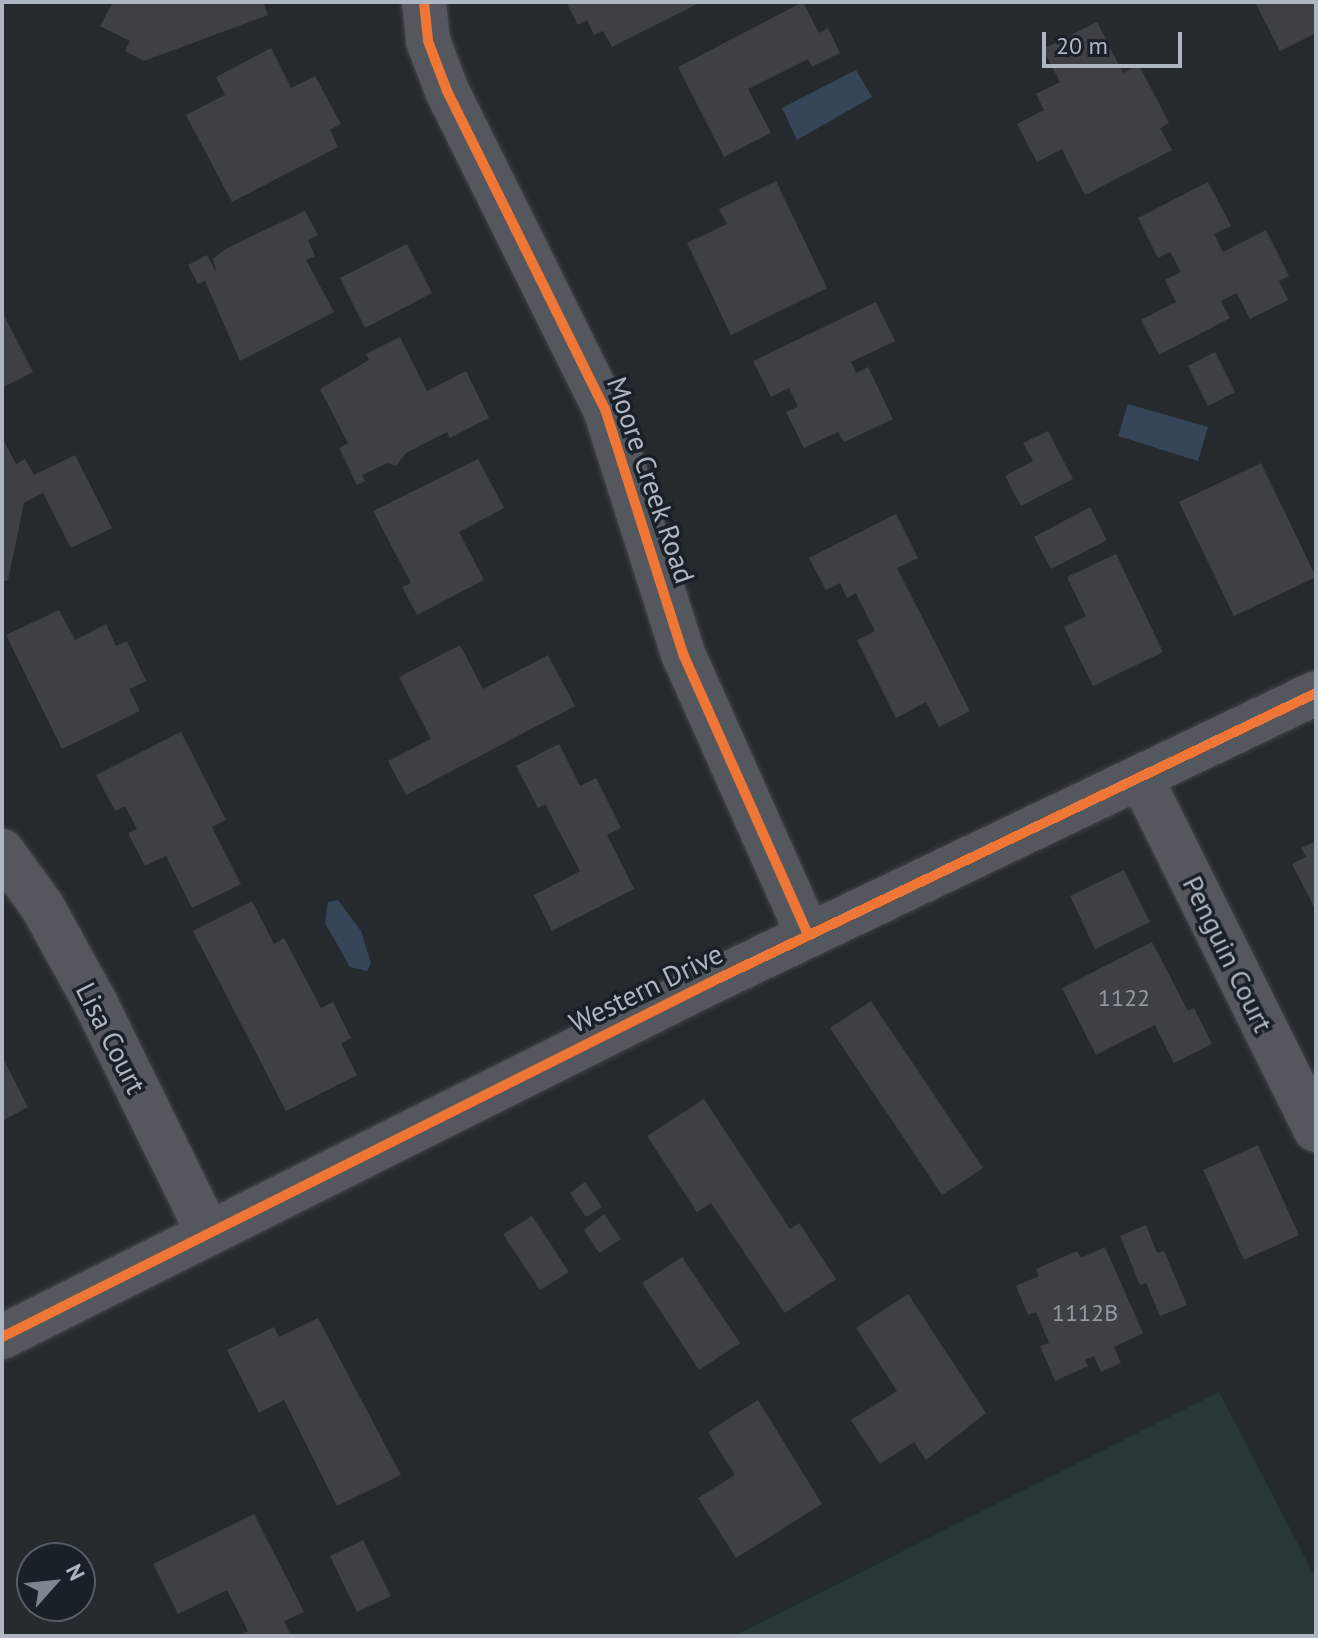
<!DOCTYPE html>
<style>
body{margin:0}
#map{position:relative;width:1318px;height:1638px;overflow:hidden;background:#252a2f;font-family:"PT Sans",sans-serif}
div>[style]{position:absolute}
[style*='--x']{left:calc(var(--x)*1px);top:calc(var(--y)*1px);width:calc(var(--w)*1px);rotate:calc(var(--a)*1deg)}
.green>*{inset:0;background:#283838}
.water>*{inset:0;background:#364557}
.building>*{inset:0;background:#3d4146}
.roads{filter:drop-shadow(0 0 2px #42464a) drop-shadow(0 0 2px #42464a)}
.minor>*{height:44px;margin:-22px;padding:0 22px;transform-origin:22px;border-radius:22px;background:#54585e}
.tertiary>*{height:44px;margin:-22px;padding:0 22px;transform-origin:22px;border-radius:22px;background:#54585e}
.cycleway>*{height:10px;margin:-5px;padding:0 5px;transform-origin:5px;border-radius:5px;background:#f07635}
span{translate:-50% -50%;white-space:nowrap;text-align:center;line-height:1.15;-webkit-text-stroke:7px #1a2028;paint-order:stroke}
.number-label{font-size:24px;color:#9299a2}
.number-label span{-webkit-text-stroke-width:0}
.street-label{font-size:28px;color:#aeb6c1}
.frame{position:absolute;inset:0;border:4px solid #aeb6c1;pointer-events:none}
.north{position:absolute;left:16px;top:1542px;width:80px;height:80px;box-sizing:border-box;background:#1a2028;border:2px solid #555c65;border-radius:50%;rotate:63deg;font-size:22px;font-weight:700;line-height:32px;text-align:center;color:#aeb6c1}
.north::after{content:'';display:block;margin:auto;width:28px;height:36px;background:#7e858e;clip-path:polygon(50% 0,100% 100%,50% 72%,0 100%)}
.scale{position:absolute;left:1042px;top:32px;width:140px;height:36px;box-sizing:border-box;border:4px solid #aeb6c1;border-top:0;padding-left:10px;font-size:24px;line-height:28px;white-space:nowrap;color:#aeb6c1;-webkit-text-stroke:6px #1a2028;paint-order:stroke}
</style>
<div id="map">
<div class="green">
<i style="clip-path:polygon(1219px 1392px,1316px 1579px,1316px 1636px,734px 1636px)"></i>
</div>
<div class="water">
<i style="clip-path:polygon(856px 70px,872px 97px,797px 140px,782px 108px)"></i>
<i style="clip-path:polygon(1128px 404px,1208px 427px,1198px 461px,1118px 436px)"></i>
<i style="clip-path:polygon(338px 900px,361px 931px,371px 963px,367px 971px,350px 967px,325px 923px,328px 902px)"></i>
</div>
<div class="building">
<i style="clip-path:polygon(113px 2px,263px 2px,268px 15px,144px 61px,125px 51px,130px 41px,100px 26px)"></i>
<i style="clip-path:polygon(566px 2px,701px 2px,612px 47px,603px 31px,594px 35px,587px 20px,578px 25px)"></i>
<i style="clip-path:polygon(803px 2px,819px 33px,828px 28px,840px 53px,812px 67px,808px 59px,748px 89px,771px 133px,724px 157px,678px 67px)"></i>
<i style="clip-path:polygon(1255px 2px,1316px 2px,1316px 33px,1280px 51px)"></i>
<i style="clip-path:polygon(1097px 22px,1123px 73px,1139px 65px,1169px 123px,1160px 128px,1172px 150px,1085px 195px,1062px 149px,1037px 162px,1017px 124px,1044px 110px,1036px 94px,1060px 82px,1043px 49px)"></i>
<i style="clip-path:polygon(271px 48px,291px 88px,315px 76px,341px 124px,330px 130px,338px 147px,232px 202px,186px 115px,225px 95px,216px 77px)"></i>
<i style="clip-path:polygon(776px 181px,827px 288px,731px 335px,687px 243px,727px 224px,719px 209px)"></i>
<i style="clip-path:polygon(1208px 182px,1231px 226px,1214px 234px,1223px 252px,1266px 230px,1289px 276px,1279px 281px,1288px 300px,1250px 319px,1237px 293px,1221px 301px,1230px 318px,1159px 355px,1141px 320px,1176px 302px,1165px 280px,1181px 272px,1170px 252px,1158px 258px,1138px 218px)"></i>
<i style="clip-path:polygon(305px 211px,318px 235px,308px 240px,315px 256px,306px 260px,334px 312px,240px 361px,205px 281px,198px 284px,188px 265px,207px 255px,217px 274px,213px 259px,227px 248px)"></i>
<i style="clip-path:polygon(407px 244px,432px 293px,365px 328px,340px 278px)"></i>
<i style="clip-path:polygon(876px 302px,895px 341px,851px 362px,856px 373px,868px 367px,893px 419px,844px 442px,838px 432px,804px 448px,786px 412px,798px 407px,789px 388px,771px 397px,753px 361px)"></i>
<i style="clip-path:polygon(2px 311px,33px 372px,2px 388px)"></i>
<i style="clip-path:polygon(400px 337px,427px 391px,466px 371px,489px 418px,450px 438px,447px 432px,406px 453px,396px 466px,387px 463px,362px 475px,365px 481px,357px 485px,339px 448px,348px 443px,320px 389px,369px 360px,366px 354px)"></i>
<i style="clip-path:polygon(1215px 352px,1235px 392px,1208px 406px,1188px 366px)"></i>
<i style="clip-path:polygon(1048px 431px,1073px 479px,1021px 506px,1005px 476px,1033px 461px,1023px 443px)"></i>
<i style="clip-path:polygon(2px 437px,16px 464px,25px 459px,34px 475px,75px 455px,112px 528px,71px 548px,43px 493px,24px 503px,8px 580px,2px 582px)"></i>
<i style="clip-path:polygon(478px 459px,504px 508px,459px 532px,484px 580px,417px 615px,402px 587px,411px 583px,373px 511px)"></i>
<i style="clip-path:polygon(1261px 463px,1316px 577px,1234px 616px,1179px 502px)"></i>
<i style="clip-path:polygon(1090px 507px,1107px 540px,1051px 569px,1034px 537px)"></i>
<i style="clip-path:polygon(896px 514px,918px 558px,897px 568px,970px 711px,939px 727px,926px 702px,896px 718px,857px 640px,875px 631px,856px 593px,847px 598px,840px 583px,826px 590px,809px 558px)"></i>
<i style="clip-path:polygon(1116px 554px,1163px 652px,1093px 686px,1064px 627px,1086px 616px,1067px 577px)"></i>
<i style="clip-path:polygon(59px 610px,75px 640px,106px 624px,116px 646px,127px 641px,146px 681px,129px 689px,140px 711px,62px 749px,6px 635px)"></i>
<i style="clip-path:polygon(460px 645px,483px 689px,548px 655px,575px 706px,406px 795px,388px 761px,431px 739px,399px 677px)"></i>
<i style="clip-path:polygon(181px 732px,226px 820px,212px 827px,241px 884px,192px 908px,166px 856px,145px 866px,128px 833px,137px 829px,125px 806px,115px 811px,96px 775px)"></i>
<i style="clip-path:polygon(559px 744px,580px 786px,596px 778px,621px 828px,607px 835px,634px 889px,552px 931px,534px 895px,580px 871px,545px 804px,538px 808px,516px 766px)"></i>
<i style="clip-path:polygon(1316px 841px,1316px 911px,1292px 864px,1306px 857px,1301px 848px)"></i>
<i style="clip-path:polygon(1124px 870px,1150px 922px,1095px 949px,1070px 896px)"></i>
<i style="clip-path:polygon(252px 901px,274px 944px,284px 938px,321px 1008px,333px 1002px,351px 1038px,341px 1043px,357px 1075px,286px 1111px,193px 931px)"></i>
<i style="clip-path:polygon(1152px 942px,1188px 1011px,1194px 1008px,1212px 1044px,1174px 1063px,1155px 1025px,1096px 1055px,1062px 988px)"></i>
<i style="clip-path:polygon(871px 1001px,983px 1168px,942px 1195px,830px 1028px)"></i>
<i style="clip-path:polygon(2px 1056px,28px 1107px,2px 1121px)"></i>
<i style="clip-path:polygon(704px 1099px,790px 1229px,799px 1223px,836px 1279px,785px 1313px,711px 1203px,697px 1212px,647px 1136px)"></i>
<i style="clip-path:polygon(1258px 1145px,1299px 1235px,1244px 1260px,1203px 1170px)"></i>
<i style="clip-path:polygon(585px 1182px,602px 1207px,586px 1217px,570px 1193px)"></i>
<i style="clip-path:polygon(604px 1214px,621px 1239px,599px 1253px,584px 1230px)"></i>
<i style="clip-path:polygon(532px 1216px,569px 1272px,540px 1290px,503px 1234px)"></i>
<i style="clip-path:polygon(1146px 1225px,1157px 1253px,1164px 1251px,1187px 1305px,1160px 1316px,1146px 1283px,1140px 1285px,1120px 1236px)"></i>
<i style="clip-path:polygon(1105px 1247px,1143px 1333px,1114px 1347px,1121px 1363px,1101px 1372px,1094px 1356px,1085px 1360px,1088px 1366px,1055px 1381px,1040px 1346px,1049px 1343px,1036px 1312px,1028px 1315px,1016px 1286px,1039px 1276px,1036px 1269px,1077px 1251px,1081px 1258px)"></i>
<i style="clip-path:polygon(682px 1257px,740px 1343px,699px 1370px,642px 1283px)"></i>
<i style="clip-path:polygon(908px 1294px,986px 1413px,926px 1460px,914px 1442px,880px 1464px,851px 1420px,897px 1391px,856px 1328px)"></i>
<i style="clip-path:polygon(318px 1318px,401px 1475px,337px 1506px,284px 1400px,259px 1413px,227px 1350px,274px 1327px,279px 1337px)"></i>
<i style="clip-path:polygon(758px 1400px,822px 1504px,736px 1558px,698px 1498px,735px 1475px,708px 1432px)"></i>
<i style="clip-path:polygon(254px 1514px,304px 1612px,284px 1621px,291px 1636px,239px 1636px,248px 1631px,227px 1590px,178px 1614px,153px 1564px)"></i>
<i style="clip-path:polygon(363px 1540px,391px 1596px,357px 1612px,330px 1556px)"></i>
</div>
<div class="roads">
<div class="minor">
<i style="--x:424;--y:2;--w:39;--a:84"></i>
<i style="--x:428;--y:41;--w:53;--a:69.2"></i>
<i style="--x:447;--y:91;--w:355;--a:63.6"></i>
<i style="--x:605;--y:409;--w:259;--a:72.3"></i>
<i style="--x:684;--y:656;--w:305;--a:66"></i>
<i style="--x:1141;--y:778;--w:393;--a:63.6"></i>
<i style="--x:2;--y:851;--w:68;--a:54"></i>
<i style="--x:42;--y:906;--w:110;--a:61.1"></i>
<i style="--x:95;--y:1002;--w:257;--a:63.9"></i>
</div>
<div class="tertiary">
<i style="--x:2;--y:1337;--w:793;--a:-26.6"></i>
<i style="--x:711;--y:982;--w:670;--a:-25.53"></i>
</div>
</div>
<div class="cycleway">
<i style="--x:424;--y:2;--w:39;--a:84"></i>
<i style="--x:428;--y:41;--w:53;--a:69.2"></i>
<i style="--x:447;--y:91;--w:355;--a:63.6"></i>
<i style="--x:605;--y:409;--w:259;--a:72.3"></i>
<i style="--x:684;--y:656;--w:305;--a:66"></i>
<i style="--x:2;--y:1337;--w:793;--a:-26.6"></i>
<i style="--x:711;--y:982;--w:670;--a:-25.53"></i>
</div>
<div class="number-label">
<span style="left:1124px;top:998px">1122</span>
<span style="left:1085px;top:1313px">1112B</span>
</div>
<div class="street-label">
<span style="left:651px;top:480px;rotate:71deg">Moore Creek Road</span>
<span style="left:1228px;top:954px;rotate:64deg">Penguin Court</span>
<span style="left:646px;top:988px;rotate:-26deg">Western Drive</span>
<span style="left:111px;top:1038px;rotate:63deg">Lisa Court</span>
</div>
<div class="frame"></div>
<div class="north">N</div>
<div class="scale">20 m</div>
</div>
